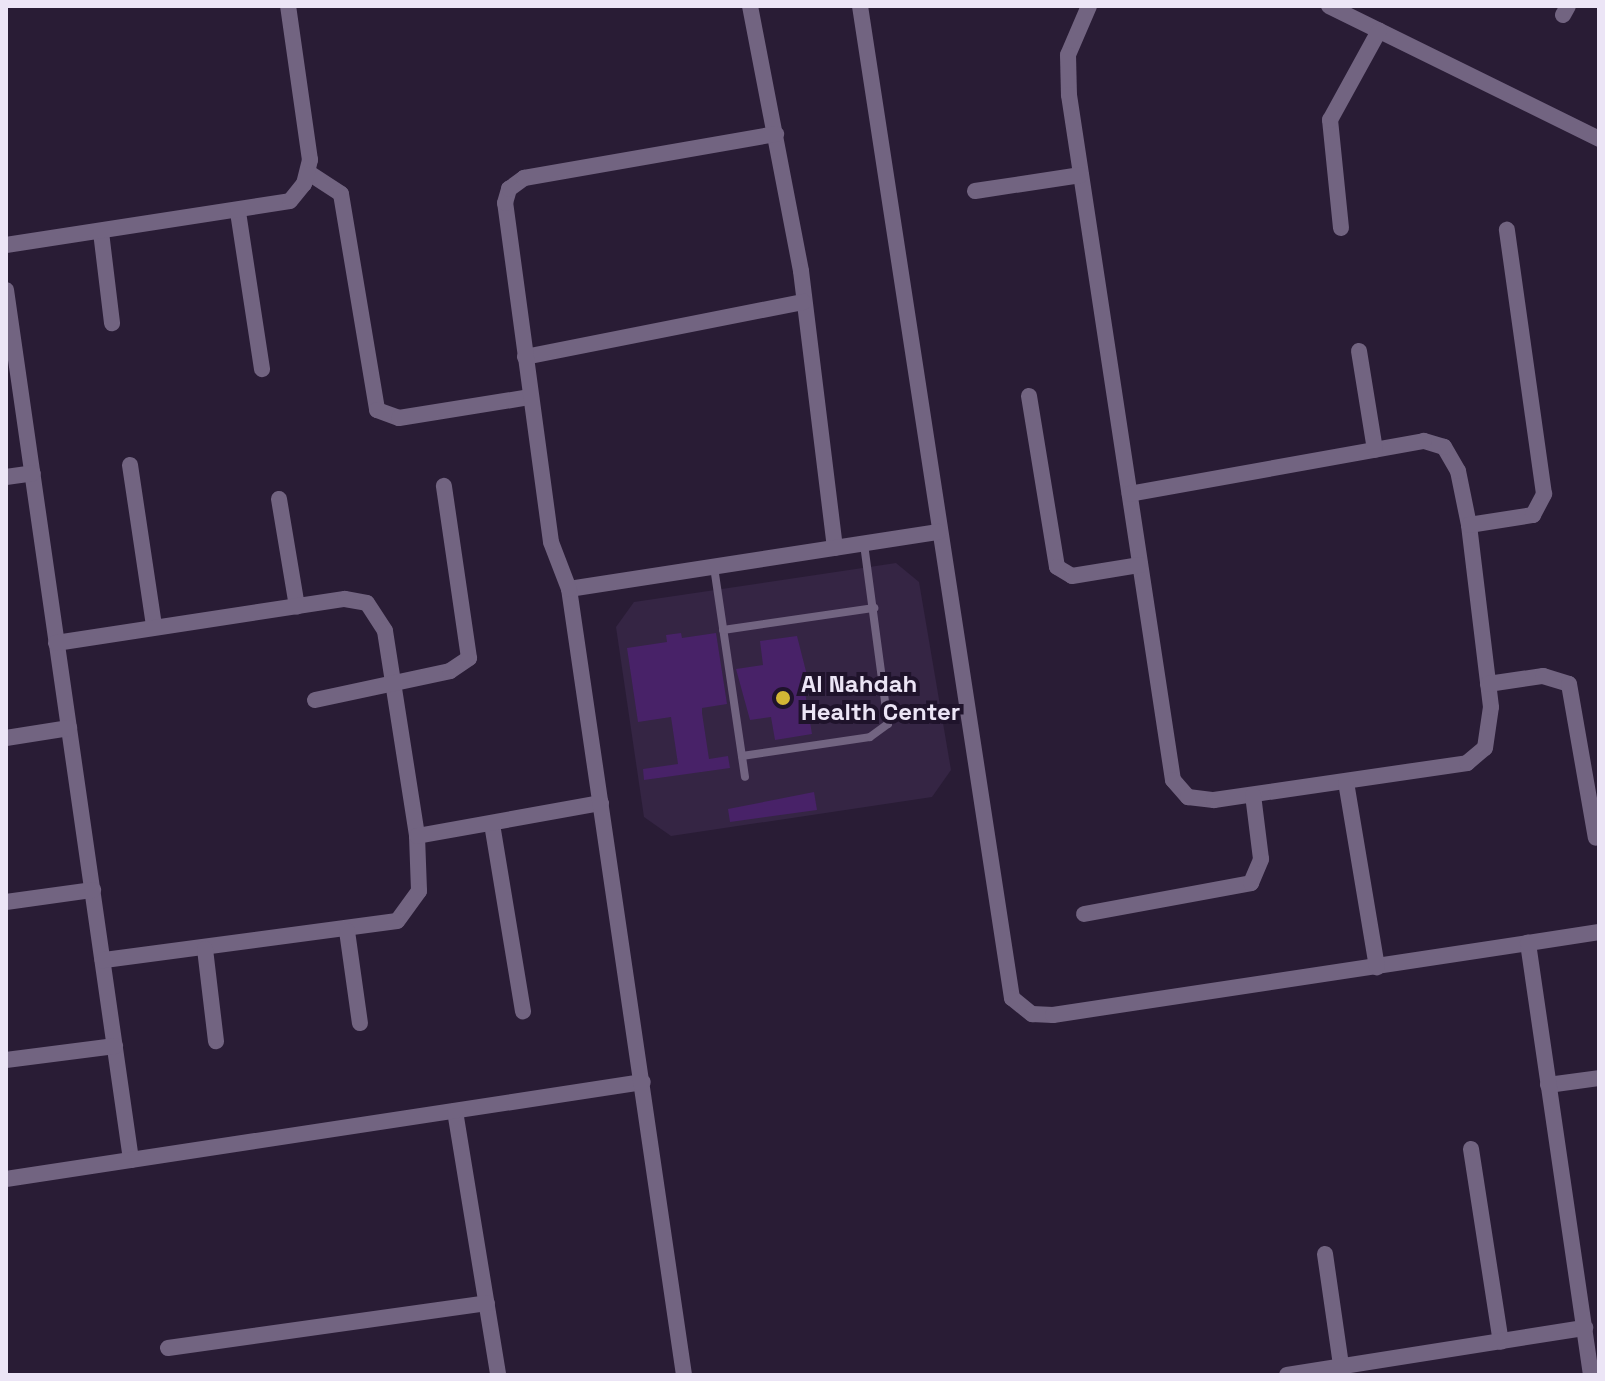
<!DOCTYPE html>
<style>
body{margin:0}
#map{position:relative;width:1605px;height:1381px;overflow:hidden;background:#291c35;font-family:"Space Grotesk",sans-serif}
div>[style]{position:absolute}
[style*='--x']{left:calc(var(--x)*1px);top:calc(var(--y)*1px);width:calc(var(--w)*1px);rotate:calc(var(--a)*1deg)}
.built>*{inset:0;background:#352544}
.building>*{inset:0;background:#482268}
.lane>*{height:8px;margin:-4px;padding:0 4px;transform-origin:4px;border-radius:4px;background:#726481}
.street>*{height:16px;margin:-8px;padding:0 8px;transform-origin:8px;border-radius:8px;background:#726481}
.dots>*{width:22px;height:22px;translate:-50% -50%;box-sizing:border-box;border:4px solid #1f132b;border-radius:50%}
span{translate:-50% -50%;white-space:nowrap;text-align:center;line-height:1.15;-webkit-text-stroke:8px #1f132b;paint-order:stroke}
.poi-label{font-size:24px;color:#ece5f6;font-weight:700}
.left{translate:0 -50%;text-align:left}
.frame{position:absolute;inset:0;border:8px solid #ece5f6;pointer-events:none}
</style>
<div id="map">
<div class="built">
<i style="clip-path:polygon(896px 563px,919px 582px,951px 770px,932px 797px,671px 836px,644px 817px,616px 627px,634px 602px)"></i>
</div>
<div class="building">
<i style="clip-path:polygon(681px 633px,682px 638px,716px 633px,727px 704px,702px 708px,702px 713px,709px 759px,728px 756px,730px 768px,644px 780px,643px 769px,678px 764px,671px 717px,638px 722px,627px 648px,667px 642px,666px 635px)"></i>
<i style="clip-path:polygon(797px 636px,811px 691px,805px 692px,812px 734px,775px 740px,771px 717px,750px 720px,736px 669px,763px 665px,760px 641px)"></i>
<i style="clip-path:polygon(814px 792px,817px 810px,730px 822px,728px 809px)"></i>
</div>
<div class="lane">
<i style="--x:714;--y:567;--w:212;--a:81.6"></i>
<i style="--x:723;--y:630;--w:153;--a:-8.3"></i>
<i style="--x:742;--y:756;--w:129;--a:-8.4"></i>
<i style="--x:870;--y:737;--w:22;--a:-36"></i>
<i style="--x:888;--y:724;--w:182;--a:-97.6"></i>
</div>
<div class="street">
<i style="--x:750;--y:6;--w:270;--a:79.1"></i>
<i style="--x:801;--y:271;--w:279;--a:83"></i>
<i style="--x:860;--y:6;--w:1004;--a:81.29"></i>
<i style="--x:1012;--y:998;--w:26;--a:39"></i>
<i style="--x:1032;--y:1014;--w:21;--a:3"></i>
<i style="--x:1053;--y:1015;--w:480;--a:-8.6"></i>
<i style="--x:1089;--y:6;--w:53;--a:113.2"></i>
<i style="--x:1068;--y:55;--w:40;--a:88.6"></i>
<i style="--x:1069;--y:95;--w:693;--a:81.37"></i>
<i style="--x:1173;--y:780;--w:23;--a:49"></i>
<i style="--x:1188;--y:797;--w:26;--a:7"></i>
<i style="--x:1214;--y:800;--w:256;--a:-8.3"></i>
<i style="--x:1467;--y:763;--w:23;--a:-40"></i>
<i style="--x:1485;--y:748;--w:41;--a:-81.7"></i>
<i style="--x:1491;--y:707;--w:183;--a:-96.9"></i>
<i style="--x:1469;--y:525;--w:55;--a:-101.5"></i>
<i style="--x:1458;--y:471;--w:28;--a:-120"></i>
<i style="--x:1444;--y:447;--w:21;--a:-163"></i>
<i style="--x:1424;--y:441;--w:299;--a:169.8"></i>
<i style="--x:1329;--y:6;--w:301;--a:26.2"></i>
<i style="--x:1563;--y:15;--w:10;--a:-61"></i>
<i style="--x:309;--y:173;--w:38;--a:33"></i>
<i style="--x:341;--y:194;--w:219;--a:80.5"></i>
<i style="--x:377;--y:410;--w:23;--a:20"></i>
<i style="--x:399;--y:418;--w:133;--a:-9.1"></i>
<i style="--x:975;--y:191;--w:107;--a:-8.6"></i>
<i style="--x:238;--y:212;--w:159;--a:81.3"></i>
<i style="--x:1341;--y:228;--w:109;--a:-95.8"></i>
<i style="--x:1330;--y:120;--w:102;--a:-61.2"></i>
<i style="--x:101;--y:232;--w:92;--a:83.1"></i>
<i style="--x:6;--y:245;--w:287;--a:-8.8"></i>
<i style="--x:290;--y:201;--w:22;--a:-51"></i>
<i style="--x:304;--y:184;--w:25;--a:-76"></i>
<i style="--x:310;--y:160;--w:156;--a:-98.1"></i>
<i style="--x:6;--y:290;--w:879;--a:81.82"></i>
<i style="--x:1359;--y:351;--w:100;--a:80.8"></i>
<i style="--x:525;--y:357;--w:284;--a:-11.2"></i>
<i style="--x:1029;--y:396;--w:173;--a:80.7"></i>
<i style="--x:1057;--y:567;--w:17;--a:31"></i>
<i style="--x:1072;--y:576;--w:69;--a:-9.2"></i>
<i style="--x:130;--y:465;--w:163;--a:81.5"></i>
<i style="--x:6;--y:477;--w:27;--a:-8"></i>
<i style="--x:279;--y:499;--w:109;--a:80.5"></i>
<i style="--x:1469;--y:525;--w:65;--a:-8.9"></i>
<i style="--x:1533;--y:515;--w:24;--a:-62"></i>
<i style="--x:1544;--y:494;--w:267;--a:-98"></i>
<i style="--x:569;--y:589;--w:374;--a:-8.8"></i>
<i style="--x:56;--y:643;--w:292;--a:-8.7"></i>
<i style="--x:345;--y:599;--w:22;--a:10"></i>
<i style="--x:367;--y:603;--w:33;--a:57"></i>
<i style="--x:385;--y:631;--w:207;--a:81.1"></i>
<i style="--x:417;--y:836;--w:55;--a:87.9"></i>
<i style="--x:419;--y:891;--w:37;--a:126"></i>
<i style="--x:397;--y:921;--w:297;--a:172.4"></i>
<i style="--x:1488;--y:684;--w:56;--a:-8.3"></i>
<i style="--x:1543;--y:676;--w:27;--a:17"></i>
<i style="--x:1569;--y:684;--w:156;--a:80.1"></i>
<i style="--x:315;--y:700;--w:138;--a:-12.1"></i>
<i style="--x:450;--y:671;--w:23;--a:-34"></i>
<i style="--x:469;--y:658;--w:174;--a:-98.3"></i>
<i style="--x:6;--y:738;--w:64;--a:-9"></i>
<i style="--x:1346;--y:782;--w:188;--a:80.5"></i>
<i style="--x:492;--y:824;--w:190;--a:80.6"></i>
<i style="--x:417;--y:836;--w:187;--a:-10.2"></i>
<i style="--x:6;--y:902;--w:88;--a:-7.9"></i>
<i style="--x:1084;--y:914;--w:170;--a:-10.5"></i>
<i style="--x:1251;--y:883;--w:26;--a:-67"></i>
<i style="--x:1261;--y:859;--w:64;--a:-97.1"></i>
<i style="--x:347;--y:931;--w:93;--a:82"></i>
<i style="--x:205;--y:949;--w:93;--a:83.2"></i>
<i style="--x:6;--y:1060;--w:110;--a:-7.3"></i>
<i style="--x:1548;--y:1085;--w:51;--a:-7.8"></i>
<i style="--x:455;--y:1111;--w:267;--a:80.7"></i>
<i style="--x:1471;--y:1149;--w:195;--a:81.2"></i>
<i style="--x:6;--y:1179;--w:644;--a:-8.66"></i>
<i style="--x:1325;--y:1254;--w:112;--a:81.8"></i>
<i style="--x:168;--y:1348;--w:322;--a:-8"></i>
<i style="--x:684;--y:1375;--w:794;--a:-98.32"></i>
<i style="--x:569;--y:589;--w:50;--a:-111"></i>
<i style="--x:551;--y:542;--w:342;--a:-97.7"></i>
<i style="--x:505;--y:203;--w:15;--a:-74"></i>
<i style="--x:509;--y:189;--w:19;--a:-36"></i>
<i style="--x:524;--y:178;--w:256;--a:-9.9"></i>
<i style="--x:1287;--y:1375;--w:302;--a:-9"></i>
<i style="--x:1591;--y:1375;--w:437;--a:-98.3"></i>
<i style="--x:1528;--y:943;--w:72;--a:-8.8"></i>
</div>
<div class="dots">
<i style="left:783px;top:698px;background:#d3b635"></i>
</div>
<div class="poi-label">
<span class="left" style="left:801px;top:698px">Al Nahdah<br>Health Center</span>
</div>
<div class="frame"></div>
</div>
